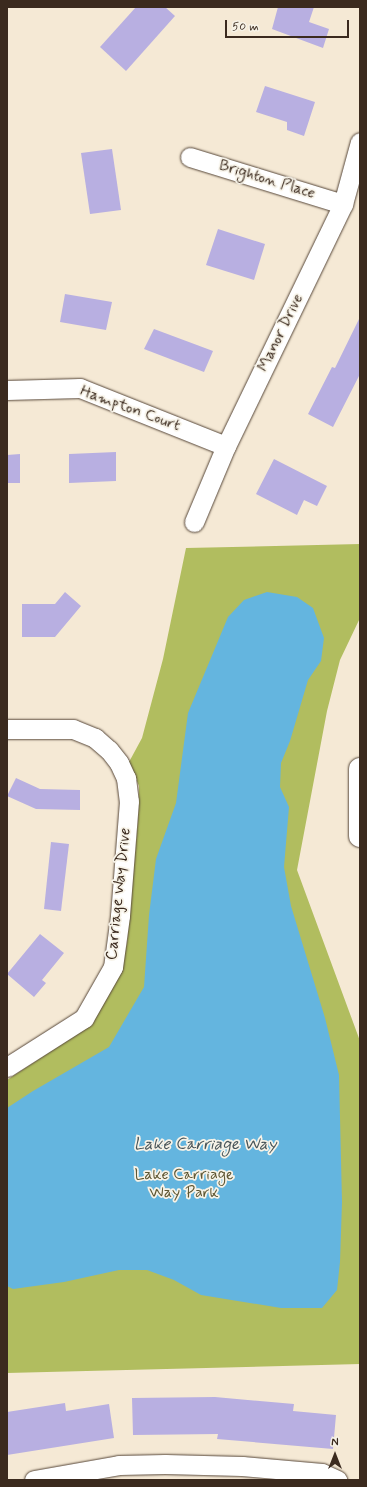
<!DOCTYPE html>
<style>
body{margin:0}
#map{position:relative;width:367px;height:1487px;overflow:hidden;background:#f5e9d5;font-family:Mynerve,sans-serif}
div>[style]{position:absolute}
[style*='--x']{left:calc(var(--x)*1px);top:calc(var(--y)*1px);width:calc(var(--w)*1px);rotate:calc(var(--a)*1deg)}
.green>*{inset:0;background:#b1bd5f}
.water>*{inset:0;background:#64b5df}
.building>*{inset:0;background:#b8afe1}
.roads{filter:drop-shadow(0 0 1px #574739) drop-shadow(0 0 1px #574739)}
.minor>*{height:19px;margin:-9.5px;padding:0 9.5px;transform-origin:9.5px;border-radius:9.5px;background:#fff}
.motorway>*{height:22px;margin:-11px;padding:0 11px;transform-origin:11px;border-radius:11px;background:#fff}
span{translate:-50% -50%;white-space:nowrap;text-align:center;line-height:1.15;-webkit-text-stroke:3.5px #f7f3e8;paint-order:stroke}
.street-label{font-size:16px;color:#3b2a1e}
.park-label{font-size:16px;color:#5e5632}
.water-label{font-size:17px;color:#475458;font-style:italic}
.frame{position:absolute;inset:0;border:8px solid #3b2a1e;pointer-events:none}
.north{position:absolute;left:315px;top:1435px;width:40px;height:40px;-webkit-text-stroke:3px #f7f3e8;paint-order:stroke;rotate:0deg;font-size:11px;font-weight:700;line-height:16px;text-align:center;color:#3b2a1e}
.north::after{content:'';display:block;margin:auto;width:14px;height:18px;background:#3b2a1e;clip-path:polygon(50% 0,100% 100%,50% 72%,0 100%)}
.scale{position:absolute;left:225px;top:20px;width:124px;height:18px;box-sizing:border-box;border:2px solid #3b2a1e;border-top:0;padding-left:5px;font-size:12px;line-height:14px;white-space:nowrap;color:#3b2a1e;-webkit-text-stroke:3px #f7f3e8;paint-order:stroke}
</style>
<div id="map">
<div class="green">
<i style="clip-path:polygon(360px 544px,360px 618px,340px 660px,327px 711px,297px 870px,360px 1041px,360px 1364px,7px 1373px,7px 1080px,74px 1036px,88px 1023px,120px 973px,127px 943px,138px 820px,139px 786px,129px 762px,142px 738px,163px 659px,186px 548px)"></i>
</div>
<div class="water">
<i style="clip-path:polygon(267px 592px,297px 597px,313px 608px,324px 638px,321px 661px,308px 680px,290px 741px,281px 763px,280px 787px,289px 807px,284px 867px,291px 906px,325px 1018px,339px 1075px,342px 1202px,340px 1262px,337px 1290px,322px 1308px,281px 1308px,201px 1295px,174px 1280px,147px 1270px,119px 1270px,64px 1282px,13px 1289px,7px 1286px,7px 1108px,33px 1091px,109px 1047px,144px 987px,149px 915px,156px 859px,176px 803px,188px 713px,228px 617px,244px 600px)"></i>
</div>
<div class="building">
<i style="clip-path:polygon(136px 7px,165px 7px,175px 16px,126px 71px,100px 47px)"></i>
<i style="clip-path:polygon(278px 7px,314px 7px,309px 22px,329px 29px,323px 48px,272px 29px)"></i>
<i style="clip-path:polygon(265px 86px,315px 102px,304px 136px,287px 130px,287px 122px,256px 112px)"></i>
<i style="clip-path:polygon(112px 149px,121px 210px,90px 214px,81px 153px)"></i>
<i style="clip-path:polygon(218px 229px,265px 244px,254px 280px,206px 265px)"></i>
<i style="clip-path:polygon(65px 294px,112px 302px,106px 330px,60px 322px)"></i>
<i style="clip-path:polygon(360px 317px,360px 374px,333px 427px,308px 414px,332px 367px,335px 368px)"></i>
<i style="clip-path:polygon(154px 329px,213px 351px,204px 372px,144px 349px)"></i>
<i style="clip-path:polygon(116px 452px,116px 481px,69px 483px,69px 454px)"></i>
<i style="clip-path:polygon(20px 454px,20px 483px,7px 483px,7px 455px)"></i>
<i style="clip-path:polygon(274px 459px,327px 486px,317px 506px,304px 500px,297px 515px,256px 494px)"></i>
<i style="clip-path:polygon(65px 592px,81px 606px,55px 637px,22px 637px,22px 604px,55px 604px)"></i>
<i style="clip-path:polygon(16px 778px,40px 789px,80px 790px,80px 810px,36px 809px,7px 796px)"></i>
<i style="clip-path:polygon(51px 842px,69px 844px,61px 911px,44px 909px)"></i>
<i style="clip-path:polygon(40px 934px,64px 953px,42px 980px,46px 983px,34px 997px,7px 974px)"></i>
<i style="clip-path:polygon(215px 1397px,294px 1404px,293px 1411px,336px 1415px,333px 1449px,217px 1439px,218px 1434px,133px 1435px,132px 1398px)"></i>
<i style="clip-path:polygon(65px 1403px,66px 1411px,109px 1404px,114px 1438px,7px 1455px,7px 1412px)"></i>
</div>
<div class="roads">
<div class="minor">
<i style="--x:190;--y:157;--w:160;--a:17.1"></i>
<i style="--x:7;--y:390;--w:73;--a:-1.6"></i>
<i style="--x:80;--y:388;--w:157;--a:21.7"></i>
<i style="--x:194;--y:522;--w:82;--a:-67.2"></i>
<i style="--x:226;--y:446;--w:269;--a:-64.2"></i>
<i style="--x:343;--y:204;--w:64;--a:-74.7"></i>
<i style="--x:7;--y:729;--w:66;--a:0"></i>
<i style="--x:73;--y:729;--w:24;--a:22"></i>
<i style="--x:95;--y:738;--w:18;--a:41"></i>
<i style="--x:109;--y:750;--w:16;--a:52"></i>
<i style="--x:119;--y:763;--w:17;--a:65"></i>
<i style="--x:126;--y:778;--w:23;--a:83"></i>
<i style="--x:129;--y:801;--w:115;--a:94.5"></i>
<i style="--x:120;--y:916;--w:51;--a:97.8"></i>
<i style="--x:113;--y:967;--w:59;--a:119.6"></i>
<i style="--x:84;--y:1018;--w:91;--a:147.5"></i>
<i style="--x:34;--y:1480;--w:86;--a:-10"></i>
<i style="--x:119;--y:1465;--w:46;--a:-1.2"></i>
<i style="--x:165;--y:1464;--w:77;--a:1.5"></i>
<i style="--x:242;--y:1466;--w:80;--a:5"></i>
<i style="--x:322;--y:1473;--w:17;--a:25"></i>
</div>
<div class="motorway">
<i style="--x:360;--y:769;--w:67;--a:90"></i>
</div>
</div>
<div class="street-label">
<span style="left:267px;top:180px;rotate:17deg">Brighton Place</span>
<span style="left:281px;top:333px;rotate:-64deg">Manor Drive</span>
<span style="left:130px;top:409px;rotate:20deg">Hampton Court</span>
<span style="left:119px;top:894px;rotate:-84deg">Carriage Way Drive</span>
</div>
<div class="park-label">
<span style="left:184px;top:1184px">Lake Carriage<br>Way Park</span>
</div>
<div class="water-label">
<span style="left:205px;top:1145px">Lake Carriage Way</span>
</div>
<div class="frame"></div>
<div class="north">N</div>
<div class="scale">50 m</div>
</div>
